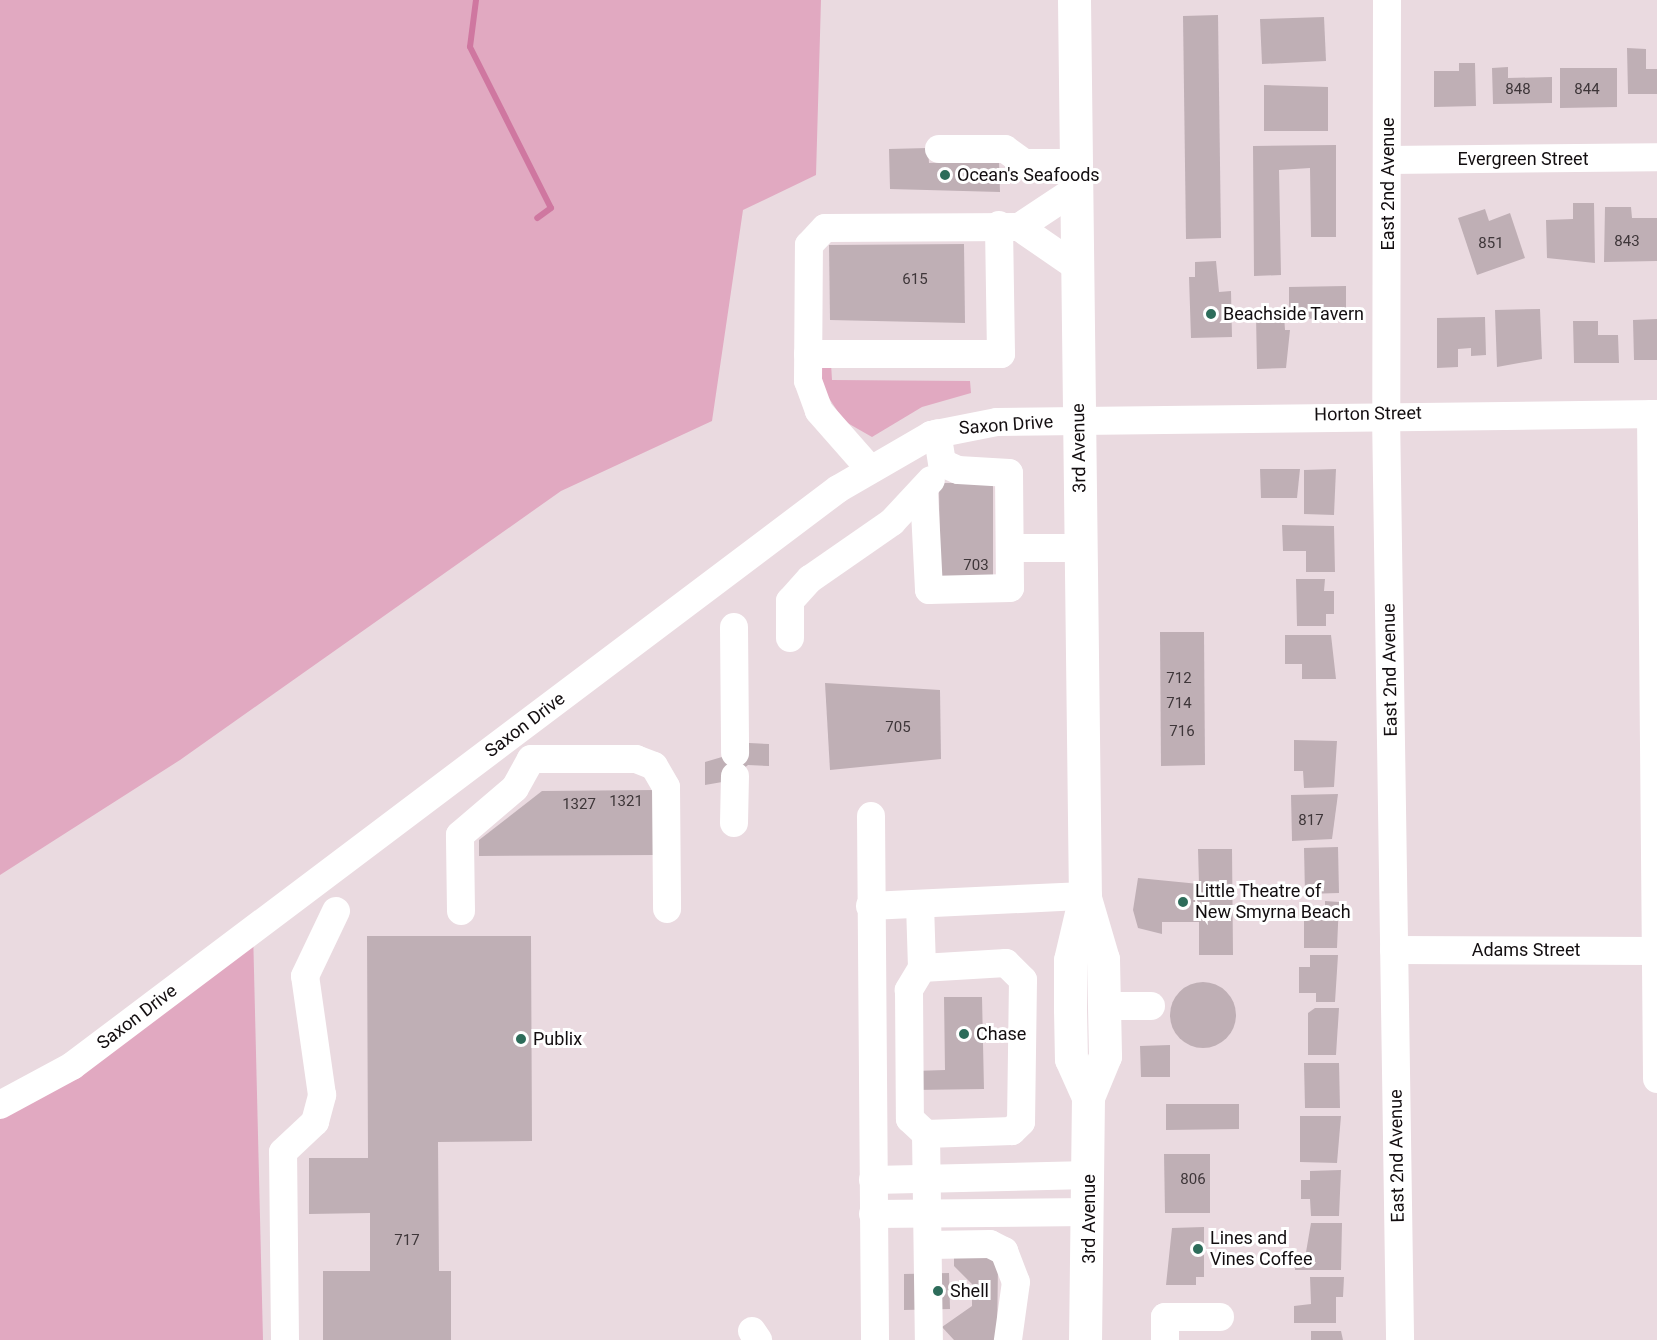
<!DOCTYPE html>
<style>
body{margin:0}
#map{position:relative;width:1657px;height:1340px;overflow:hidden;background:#eadae0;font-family:Roboto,sans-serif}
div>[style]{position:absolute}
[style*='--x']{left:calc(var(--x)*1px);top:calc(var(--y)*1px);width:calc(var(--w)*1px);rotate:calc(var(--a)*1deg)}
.green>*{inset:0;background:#e1a9c1}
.stream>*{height:6px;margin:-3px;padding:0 3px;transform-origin:3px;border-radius:3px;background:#cf77a0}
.building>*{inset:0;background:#bfafb5}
.round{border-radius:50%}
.minor>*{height:28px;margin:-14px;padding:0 14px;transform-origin:14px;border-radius:14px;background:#fff}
.major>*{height:33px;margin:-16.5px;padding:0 16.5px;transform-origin:16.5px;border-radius:16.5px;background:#fff}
.dots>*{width:16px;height:16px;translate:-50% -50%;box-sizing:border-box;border:3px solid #fff;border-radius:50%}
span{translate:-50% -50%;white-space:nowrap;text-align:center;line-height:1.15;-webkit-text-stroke:6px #fff;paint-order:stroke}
.number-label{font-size:15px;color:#3e3639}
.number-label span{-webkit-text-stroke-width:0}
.street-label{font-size:18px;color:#130e10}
.poi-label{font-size:18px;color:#130e10}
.left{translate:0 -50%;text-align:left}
</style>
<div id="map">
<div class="green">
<i style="clip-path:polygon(0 0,821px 0,816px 175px,743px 210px,712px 421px,561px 491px,180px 760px,0 875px)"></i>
<i style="clip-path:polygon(825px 363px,831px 363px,832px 380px,970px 381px,971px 393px,922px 407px,872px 437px,844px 421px,821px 386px,819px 370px)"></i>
<i style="clip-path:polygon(253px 930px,263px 1340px,0 1340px,0 1105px)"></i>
</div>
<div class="stream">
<i style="--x:476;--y:0;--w:47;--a:97.3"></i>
<i style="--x:470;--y:47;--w:180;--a:63.3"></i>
<i style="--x:551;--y:208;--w:17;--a:144"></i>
</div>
<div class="building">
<i style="clip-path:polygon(1218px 15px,1221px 238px,1186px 239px,1183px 16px)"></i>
<i style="clip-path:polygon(1324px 17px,1326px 61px,1262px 64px,1260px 19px)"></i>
<i style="clip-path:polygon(1627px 48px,1646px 49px,1646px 69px,1657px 69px,1657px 94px,1628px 94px)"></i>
<i style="clip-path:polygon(1459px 63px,1475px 63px,1476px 106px,1434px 107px,1434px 71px,1459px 71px)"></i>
<i style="clip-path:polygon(1508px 67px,1508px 78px,1552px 77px,1552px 103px,1493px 104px,1492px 68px)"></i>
<i style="clip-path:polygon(1560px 68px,1617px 68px,1617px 107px,1560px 108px)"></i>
<i style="clip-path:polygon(1264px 85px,1328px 87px,1328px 131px,1264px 131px)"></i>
<i style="clip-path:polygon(1336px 145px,1336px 237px,1311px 237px,1310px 168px,1279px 170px,1281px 275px,1254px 276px,1253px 146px)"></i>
<i style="clip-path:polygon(928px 148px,929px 163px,999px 161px,1000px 192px,890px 189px,889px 149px)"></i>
<i style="clip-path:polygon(1573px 203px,1594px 203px,1595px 263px,1547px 258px,1546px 220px,1573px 219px)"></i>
<i style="clip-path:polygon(1605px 207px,1631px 207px,1632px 218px,1657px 218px,1657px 261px,1604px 262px)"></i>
<i style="clip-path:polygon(1485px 209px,1489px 221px,1510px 213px,1525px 258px,1477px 275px,1458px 218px)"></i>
<i style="clip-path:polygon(964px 244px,965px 323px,830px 320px,829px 245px)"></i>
<i style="clip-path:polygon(1216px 261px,1219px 292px,1231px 291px,1232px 337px,1191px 338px,1189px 277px,1195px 277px,1195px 262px)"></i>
<i style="clip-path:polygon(1346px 286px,1346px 318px,1289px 319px,1289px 287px)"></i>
<i style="clip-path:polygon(1540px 309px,1542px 359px,1497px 367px,1495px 310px)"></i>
<i style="clip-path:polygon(1256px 315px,1284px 315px,1285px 330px,1290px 330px,1286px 368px,1257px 369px)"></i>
<i style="clip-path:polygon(1485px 317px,1486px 355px,1471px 356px,1471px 348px,1458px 349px,1458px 367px,1437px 368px,1437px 318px)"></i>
<i style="clip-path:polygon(1657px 319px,1657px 360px,1634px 360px,1633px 320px)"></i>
<i style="clip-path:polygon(1573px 321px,1598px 321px,1598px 335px,1618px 335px,1619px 363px,1574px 363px)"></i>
<i style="clip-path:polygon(1260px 469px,1300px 469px,1297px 498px,1261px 498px)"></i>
<i style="clip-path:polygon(1336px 469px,1334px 515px,1304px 514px,1304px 470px)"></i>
<i style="clip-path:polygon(939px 483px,993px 483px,993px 580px,940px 581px)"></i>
<i style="clip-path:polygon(1282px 525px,1334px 526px,1335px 572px,1306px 572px,1306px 551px,1283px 551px)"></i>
<i style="clip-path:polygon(1296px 579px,1325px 579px,1324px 591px,1334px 591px,1334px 614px,1326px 614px,1326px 626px,1297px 626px)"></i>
<i style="clip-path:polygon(1160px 632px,1204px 632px,1205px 765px,1161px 766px)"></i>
<i style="clip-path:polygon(1285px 635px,1331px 635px,1336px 679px,1302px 679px,1302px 664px,1285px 664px)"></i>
<i style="clip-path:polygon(825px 683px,940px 690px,941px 759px,830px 770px)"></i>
<i style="clip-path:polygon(1294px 740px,1337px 741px,1334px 787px,1304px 788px,1303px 771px,1294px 771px)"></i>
<i style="clip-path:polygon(749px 743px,769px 744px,769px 766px,748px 765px,728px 781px,705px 785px,705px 762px,749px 749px)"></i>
<i style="clip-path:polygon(655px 790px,656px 855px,479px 856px,479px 840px,542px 791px)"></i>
<i style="clip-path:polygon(1338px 794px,1332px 839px,1292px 841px,1291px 795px)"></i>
<i style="clip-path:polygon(1338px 847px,1339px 893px,1305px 894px,1304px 848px)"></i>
<i style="clip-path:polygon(1198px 849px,1232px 849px,1233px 955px,1199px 955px,1199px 922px,1162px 922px,1162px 934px,1138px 928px,1133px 910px,1138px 878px,1199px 884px)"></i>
<i style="clip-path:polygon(1325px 901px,1339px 902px,1337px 948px,1304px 948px,1304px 908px,1325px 908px)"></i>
<i style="clip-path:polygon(367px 936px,531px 936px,532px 1141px,438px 1142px,439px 1271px,451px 1271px,451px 1340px,323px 1340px,323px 1271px,370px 1271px,370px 1213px,309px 1214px,309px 1158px,368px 1158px)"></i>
<i style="clip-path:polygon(1310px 955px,1338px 955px,1335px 1002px,1316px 1002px,1316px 993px,1299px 993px,1299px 967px,1310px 967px)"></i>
<i class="round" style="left:1170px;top:982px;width:66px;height:66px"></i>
<i style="clip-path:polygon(944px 997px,982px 997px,984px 1089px,914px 1090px,914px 1071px,945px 1070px)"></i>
<i style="clip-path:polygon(1315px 1008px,1339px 1008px,1336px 1055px,1308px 1055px,1308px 1013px)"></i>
<i style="clip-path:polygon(1170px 1045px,1170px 1077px,1141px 1077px,1140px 1046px)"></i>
<i style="clip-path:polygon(1304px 1063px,1339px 1063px,1340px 1108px,1305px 1108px)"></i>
<i style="clip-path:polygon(1166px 1104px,1239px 1104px,1239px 1129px,1166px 1130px)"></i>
<i style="clip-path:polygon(1300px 1116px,1341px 1116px,1337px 1163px,1300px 1162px)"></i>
<i style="clip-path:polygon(1164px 1154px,1210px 1154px,1210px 1213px,1165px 1213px)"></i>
<i style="clip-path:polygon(1341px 1170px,1339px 1216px,1311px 1216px,1310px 1199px,1301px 1199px,1301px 1180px,1310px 1180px,1310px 1171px)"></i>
<i style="clip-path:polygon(1311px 1223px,1342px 1223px,1341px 1270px,1295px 1270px,1295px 1259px,1305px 1258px)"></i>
<i style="clip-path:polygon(1204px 1227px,1204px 1277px,1196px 1277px,1196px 1285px,1166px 1285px,1172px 1228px)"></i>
<i style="clip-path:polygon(986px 1254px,998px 1265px,997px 1340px,954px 1340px,942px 1327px,972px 1306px,972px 1284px,954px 1266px,954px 1255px)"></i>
<i style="clip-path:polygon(949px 1273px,950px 1309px,904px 1310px,904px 1274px)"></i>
<i style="clip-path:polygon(1310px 1277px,1344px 1277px,1343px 1297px,1336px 1297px,1336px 1323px,1294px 1323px,1294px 1306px,1311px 1304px)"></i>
<i style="clip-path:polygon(1311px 1331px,1341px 1331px,1343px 1340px,1311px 1340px)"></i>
</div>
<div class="minor">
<i style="--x:1387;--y:0;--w:413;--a:90.1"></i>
<i style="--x:1386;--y:413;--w:927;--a:89.13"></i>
<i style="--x:939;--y:149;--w:66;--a:0"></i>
<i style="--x:1005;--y:149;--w:24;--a:36"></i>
<i style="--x:1024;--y:163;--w:52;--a:0"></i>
<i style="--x:1388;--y:160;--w:269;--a:-0.6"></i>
<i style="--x:1075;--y:190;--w:67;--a:146.5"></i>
<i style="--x:1019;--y:227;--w:70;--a:34.6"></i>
<i style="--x:808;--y:354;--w:193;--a:0"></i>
<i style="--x:1001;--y:354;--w:129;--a:-90.9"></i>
<i style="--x:1651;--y:414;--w:665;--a:89.48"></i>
<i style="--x:869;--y:468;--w:76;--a:-131.3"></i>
<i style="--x:819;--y:411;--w:32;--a:-110"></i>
<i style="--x:808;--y:381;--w:136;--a:-89.6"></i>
<i style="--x:809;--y:245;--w:23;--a:-47"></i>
<i style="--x:825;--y:228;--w:194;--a:-0.3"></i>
<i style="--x:924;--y:491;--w:99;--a:87.1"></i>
<i style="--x:929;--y:590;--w:81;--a:-1.4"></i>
<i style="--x:1010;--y:588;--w:115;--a:-90.5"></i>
<i style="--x:1009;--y:473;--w:51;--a:-176.6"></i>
<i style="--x:958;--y:470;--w:17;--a:-156"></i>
<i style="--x:942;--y:463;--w:30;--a:-99"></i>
<i style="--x:1012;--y:548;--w:69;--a:0"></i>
<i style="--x:734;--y:627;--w:126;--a:89.5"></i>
<i style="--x:790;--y:638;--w:37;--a:-90"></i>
<i style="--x:790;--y:601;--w:30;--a:-48"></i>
<i style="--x:810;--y:579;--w:100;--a:-34.8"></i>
<i style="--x:892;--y:522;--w:57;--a:-47.1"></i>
<i style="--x:871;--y:816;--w:524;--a:89.56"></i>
<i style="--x:734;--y:823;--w:47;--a:-88.8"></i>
<i style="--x:920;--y:904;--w:64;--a:88.2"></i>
<i style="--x:922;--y:968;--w:84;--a:-3.4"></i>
<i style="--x:1006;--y:963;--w:24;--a:45"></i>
<i style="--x:1023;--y:980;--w:142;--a:90.8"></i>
<i style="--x:1021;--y:1122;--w:13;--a:135"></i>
<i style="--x:1012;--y:1131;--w:86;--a:178"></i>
<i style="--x:926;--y:1134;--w:206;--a:89.2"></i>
<i style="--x:870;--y:906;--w:215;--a:-2.7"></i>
<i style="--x:461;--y:911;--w:76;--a:-90.8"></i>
<i style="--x:460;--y:835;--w:72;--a:-40.5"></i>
<i style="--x:515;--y:788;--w:33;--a:-61"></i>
<i style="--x:531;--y:759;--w:105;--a:0"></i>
<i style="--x:636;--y:759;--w:19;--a:21"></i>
<i style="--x:654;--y:766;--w:24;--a:60"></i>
<i style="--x:666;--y:787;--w:122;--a:89.5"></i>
<i style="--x:1394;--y:950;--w:263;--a:0.2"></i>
<i style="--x:922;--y:968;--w:26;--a:121"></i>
<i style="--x:909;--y:990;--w:129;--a:89.6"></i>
<i style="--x:910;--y:1119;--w:22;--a:43"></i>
<i style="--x:1104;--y:1006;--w:47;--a:0"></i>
<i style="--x:0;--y:1105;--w:82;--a:-28.4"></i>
<i style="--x:72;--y:1066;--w:959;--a:-36.99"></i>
<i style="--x:838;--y:489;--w:108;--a:-30.1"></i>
<i style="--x:931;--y:435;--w:67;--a:-11.1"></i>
<i style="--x:997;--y:422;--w:660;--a:-0.69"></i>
<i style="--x:873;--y:1180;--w:216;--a:-1.3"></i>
<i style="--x:873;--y:1214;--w:216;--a:-0.5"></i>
<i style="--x:928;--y:1245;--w:62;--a:-0.9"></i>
<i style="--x:990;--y:1244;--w:16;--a:27"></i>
<i style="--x:1004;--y:1251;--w:33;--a:69"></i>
<i style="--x:1016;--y:1282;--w:59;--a:97.9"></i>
<i style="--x:752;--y:1331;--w:11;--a:56"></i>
<i style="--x:285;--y:1340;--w:188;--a:-90.6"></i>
<i style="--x:283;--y:1152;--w:44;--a:-43.2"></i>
<i style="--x:315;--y:1122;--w:28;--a:-75"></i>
<i style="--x:322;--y:1095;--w:120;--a:-98.1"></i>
<i style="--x:305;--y:976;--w:72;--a:-64.5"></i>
<i style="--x:1165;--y:1340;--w:23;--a:-90"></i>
<i style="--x:1165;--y:1317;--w:55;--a:0"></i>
</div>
<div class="major">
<i style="--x:1074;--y:0;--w:896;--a:89.3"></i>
<i style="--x:1085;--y:896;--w:66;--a:103.2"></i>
<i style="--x:1070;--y:960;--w:49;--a:90"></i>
<i style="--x:1070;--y:1009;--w:50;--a:88.9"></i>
<i style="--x:1071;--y:1059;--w:42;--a:65.9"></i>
<i style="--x:1088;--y:1097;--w:243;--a:90.7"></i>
<i style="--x:1085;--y:898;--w:64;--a:73.6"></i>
<i style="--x:1103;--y:959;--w:97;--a:88.8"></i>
<i style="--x:1105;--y:1056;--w:44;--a:112.5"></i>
</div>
<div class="dots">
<i style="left:945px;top:175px;background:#2d6c5a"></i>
<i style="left:1211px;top:314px;background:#2d6c5a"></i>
<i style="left:1183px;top:902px;background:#2d6c5a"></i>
<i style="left:964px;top:1034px;background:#2d6c5a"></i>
<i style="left:521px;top:1039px;background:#2d6c5a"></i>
<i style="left:1198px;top:1249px;background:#2d6c5a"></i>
<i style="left:938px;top:1291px;background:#2d6c5a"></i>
</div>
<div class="number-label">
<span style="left:1518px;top:90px">848</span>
<span style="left:1587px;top:90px">844</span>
<span style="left:1627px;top:242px">843</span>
<span style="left:1491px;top:244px">851</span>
<span style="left:915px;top:280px">615</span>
<span style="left:976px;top:566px">703</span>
<span style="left:1179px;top:679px">712</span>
<span style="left:1179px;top:704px">714</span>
<span style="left:898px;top:728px">705</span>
<span style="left:1182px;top:732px">716</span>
<span style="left:626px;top:802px">1321</span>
<span style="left:579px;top:805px">1327</span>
<span style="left:1311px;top:821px">817</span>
<span style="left:1193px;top:1180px">806</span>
<span style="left:407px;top:1241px">717</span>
</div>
<div class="street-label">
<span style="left:1523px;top:159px">Evergreen Street</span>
<span style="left:1388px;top:184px;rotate:-90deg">East 2nd Avenue</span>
<span style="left:1368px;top:414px;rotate:-1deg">Horton Street</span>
<span style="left:1006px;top:425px;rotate:-4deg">Saxon Drive</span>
<span style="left:1079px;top:448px;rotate:-91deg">3rd Avenue</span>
<span style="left:1390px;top:670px;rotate:-91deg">East 2nd Avenue</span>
<span style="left:525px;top:725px;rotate:-37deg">Saxon Drive</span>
<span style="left:1526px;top:950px">Adams Street</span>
<span style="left:137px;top:1017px;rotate:-37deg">Saxon Drive</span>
<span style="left:1397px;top:1156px;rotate:-91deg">East 2nd Avenue</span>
<span style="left:1089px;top:1219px;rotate:-90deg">3rd Avenue</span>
</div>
<div class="poi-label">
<span class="left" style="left:957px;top:175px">Ocean's Seafoods</span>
<span class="left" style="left:1223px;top:314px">Beachside Tavern</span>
<span class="left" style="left:1195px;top:902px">Little Theatre of<br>New Smyrna Beach</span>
<span class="left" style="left:976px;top:1034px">Chase</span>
<span class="left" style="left:533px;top:1039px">Publix</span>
<span class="left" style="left:1210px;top:1249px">Lines and<br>Vines Coffee</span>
<span class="left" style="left:950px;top:1291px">Shell</span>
</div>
</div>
